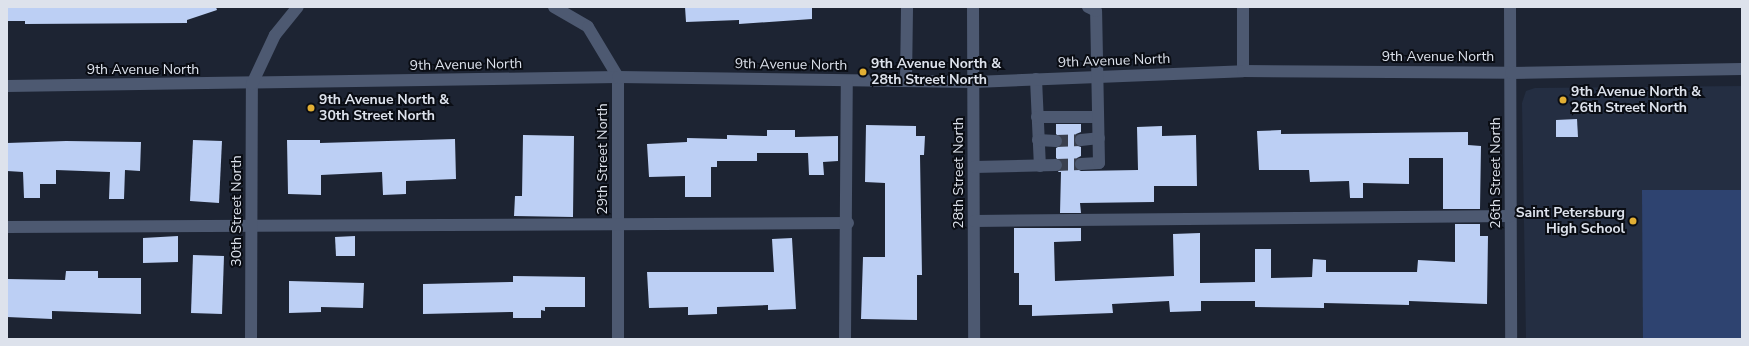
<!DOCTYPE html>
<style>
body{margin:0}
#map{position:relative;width:1749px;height:346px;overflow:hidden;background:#1d2433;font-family:"Nunito Sans",sans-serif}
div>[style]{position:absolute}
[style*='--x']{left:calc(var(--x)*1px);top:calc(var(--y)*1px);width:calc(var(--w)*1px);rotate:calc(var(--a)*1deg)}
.built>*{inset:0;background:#242e42}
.green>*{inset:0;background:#2e4370}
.building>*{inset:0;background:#bccff4}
.minor-tunnel>*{height:12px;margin-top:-6px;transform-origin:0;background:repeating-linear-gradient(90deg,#3a404f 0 12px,transparent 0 18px)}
.minor>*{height:12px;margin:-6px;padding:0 6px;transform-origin:6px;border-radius:6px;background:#4d5971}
.dots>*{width:11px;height:11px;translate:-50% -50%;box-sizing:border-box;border:2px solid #0a0d14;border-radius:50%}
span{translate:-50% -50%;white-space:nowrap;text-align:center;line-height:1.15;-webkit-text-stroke:4px #0a0d14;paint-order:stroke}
.street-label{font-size:14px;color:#dde2ec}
.poi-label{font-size:14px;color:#dde2ec;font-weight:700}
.left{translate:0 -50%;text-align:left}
.right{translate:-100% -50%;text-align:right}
.frame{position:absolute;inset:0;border:8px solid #dde2ec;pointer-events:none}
</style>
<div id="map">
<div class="built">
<i style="clip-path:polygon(1742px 86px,1742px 339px,1526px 339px,1522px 103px,1526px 91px,1535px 88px)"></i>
</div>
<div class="green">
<i style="clip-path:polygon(1642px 190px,1742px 190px,1742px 339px,1643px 339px)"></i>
</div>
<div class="building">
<i style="clip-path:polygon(7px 7px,216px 7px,217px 10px,187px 20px,187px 23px,25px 24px,25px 21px,7px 21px)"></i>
<i style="clip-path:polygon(685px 7px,812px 7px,812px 19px,739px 24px,739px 20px,686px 22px)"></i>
<i style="clip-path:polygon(1577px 119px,1578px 137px,1556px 137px,1556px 120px)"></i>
<i style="clip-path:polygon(1056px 124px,1081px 124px,1081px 132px,1076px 134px,1074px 140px,1075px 145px,1081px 147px,1081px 156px,1077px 158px,1074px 164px,1075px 168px,1081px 171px,1138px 170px,1137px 127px,1162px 126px,1162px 136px,1196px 135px,1197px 186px,1154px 186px,1154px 202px,1080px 203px,1081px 213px,1060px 213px,1061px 172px,1058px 172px,1063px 164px,1056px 158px,1056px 148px,1062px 145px,1063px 141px,1056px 134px)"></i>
<i style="clip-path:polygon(866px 125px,916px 126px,916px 136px,925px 136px,924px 155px,920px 155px,922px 275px,917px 275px,917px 320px,861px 319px,863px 257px,885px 257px,885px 183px,865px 182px)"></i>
<i style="clip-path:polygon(767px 130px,795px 130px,795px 137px,838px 136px,838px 161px,823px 162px,824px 175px,809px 175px,808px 153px,757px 153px,757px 161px,717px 161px,717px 167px,711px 167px,711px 197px,685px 197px,685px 176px,649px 177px,647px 144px,687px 142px,687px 138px,727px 139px,727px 135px,767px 136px)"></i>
<i style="clip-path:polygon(1281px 130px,1281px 134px,1468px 132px,1468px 145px,1481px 146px,1480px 209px,1443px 209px,1443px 158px,1409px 158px,1409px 184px,1363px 183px,1363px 198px,1350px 198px,1349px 181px,1310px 182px,1309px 170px,1259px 170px,1257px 131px)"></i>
<i style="clip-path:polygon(523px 135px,574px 136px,573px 217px,514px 216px,515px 196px,522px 196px)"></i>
<i style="clip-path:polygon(455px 139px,456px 179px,406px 181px,406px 194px,383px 195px,382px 172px,321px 175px,321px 195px,288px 194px,287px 140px,320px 140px,320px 143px)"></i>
<i style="clip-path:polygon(193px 140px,222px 141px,219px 203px,190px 201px)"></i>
<i style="clip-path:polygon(66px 141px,141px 142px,140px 171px,125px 170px,124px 199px,109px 199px,110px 172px,56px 170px,56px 184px,40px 184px,40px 198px,24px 198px,23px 172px,7px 171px,7px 143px)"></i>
<i style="clip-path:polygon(1455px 224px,1480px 224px,1480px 236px,1488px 236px,1487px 304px,1409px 301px,1409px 305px,1324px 303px,1324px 308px,1255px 307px,1255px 301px,1201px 301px,1201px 311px,1170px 312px,1169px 301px,1112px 304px,1113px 313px,1032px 316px,1032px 305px,1019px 305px,1019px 273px,1014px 273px,1014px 228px,1081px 228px,1081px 241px,1054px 242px,1055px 281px,1174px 276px,1173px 234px,1200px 233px,1200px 283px,1255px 282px,1255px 249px,1271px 249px,1271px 278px,1312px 277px,1313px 259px,1326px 260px,1326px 272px,1417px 272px,1418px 260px,1455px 262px)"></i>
<i style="clip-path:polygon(178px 236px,178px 262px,143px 263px,143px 238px)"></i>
<i style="clip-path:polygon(355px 236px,355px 256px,336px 256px,335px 237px)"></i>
<i style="clip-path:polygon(792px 238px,796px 309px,768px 310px,768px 305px,717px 307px,717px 314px,688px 315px,688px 307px,649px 308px,647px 272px,774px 272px,772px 239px)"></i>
<i style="clip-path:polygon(193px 255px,224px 256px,222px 314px,191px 313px)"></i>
<i style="clip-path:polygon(66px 271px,98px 271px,98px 278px,141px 278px,141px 314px,52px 311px,52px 319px,7px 317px,7px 279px,65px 280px)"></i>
<i style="clip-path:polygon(513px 276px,585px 277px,585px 307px,545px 307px,545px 311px,541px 310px,541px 318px,513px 318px,513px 312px,423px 314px,423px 284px,513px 282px)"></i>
<i style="clip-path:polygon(289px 281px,364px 283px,363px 308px,321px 307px,321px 312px,289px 313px)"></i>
</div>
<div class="minor-tunnel">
<i style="--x:1056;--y:141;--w:25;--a:-2"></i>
<i style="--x:1056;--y:165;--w:25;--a:-2"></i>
</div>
<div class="minor">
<i style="--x:554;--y:7;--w:39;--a:30"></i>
<i style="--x:588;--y:27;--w:58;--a:59"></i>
<i style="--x:618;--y:77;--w:262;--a:90"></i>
<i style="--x:973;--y:7;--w:332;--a:89.8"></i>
<i style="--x:1243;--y:7;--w:64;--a:90"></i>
<i style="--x:1510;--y:7;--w:332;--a:89.8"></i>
<i style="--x:1036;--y:79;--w:87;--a:87.4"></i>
<i style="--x:906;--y:81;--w:74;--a:-89.2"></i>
<i style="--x:7;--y:86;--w:611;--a:-0.84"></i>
<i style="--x:618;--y:77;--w:356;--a:0.8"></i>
<i style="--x:974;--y:82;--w:269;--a:-2.3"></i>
<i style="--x:1243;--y:71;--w:268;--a:0.4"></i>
<i style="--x:1511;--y:73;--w:231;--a:-1"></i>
<i style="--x:1037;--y:117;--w:61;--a:0"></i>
<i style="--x:1038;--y:140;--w:18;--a:3"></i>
<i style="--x:1081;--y:140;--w:18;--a:-6"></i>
<i style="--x:1081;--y:164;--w:18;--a:-3"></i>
<i style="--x:1099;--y:163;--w:152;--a:-91.1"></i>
<i style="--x:1096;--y:11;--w:9;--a:-153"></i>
<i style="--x:974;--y:167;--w:82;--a:-1.4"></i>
<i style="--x:974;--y:221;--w:537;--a:-0.53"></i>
<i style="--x:7;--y:227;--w:841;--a:-0.27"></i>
<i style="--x:251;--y:339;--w:255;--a:-89.8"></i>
<i style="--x:252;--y:84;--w:54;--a:-64.9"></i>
<i style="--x:275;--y:35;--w:36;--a:-51"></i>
<i style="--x:845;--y:339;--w:258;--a:-89.6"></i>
</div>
<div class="dots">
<i style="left:863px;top:72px;background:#e2af34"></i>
<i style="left:1563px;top:100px;background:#e2af34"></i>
<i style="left:311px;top:108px;background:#e2af34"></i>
<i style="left:1633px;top:221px;background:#e2af34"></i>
</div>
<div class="street-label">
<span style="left:1438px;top:57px">9th Avenue North</span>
<span style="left:1114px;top:61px;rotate:-2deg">9th Avenue North</span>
<span style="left:466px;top:65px;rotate:-1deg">9th Avenue North</span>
<span style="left:791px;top:65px;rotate:1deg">9th Avenue North</span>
<span style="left:143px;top:70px">9th Avenue North</span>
<span style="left:603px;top:159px;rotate:-90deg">29th Street North</span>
<span style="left:959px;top:173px;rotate:-90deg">28th Street North</span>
<span style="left:1496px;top:173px;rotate:-90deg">26th Street North</span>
<span style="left:237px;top:211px;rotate:-90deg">30th Street North</span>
</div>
<div class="poi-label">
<span class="left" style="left:871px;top:72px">9th Avenue North &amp;<br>28th Street North</span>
<span class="left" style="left:1571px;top:100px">9th Avenue North &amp;<br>26th Street North</span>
<span class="left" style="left:319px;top:108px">9th Avenue North &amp;<br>30th Street North</span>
<span class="right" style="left:1625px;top:221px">Saint Petersburg<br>High School</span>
</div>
<div class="frame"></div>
</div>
